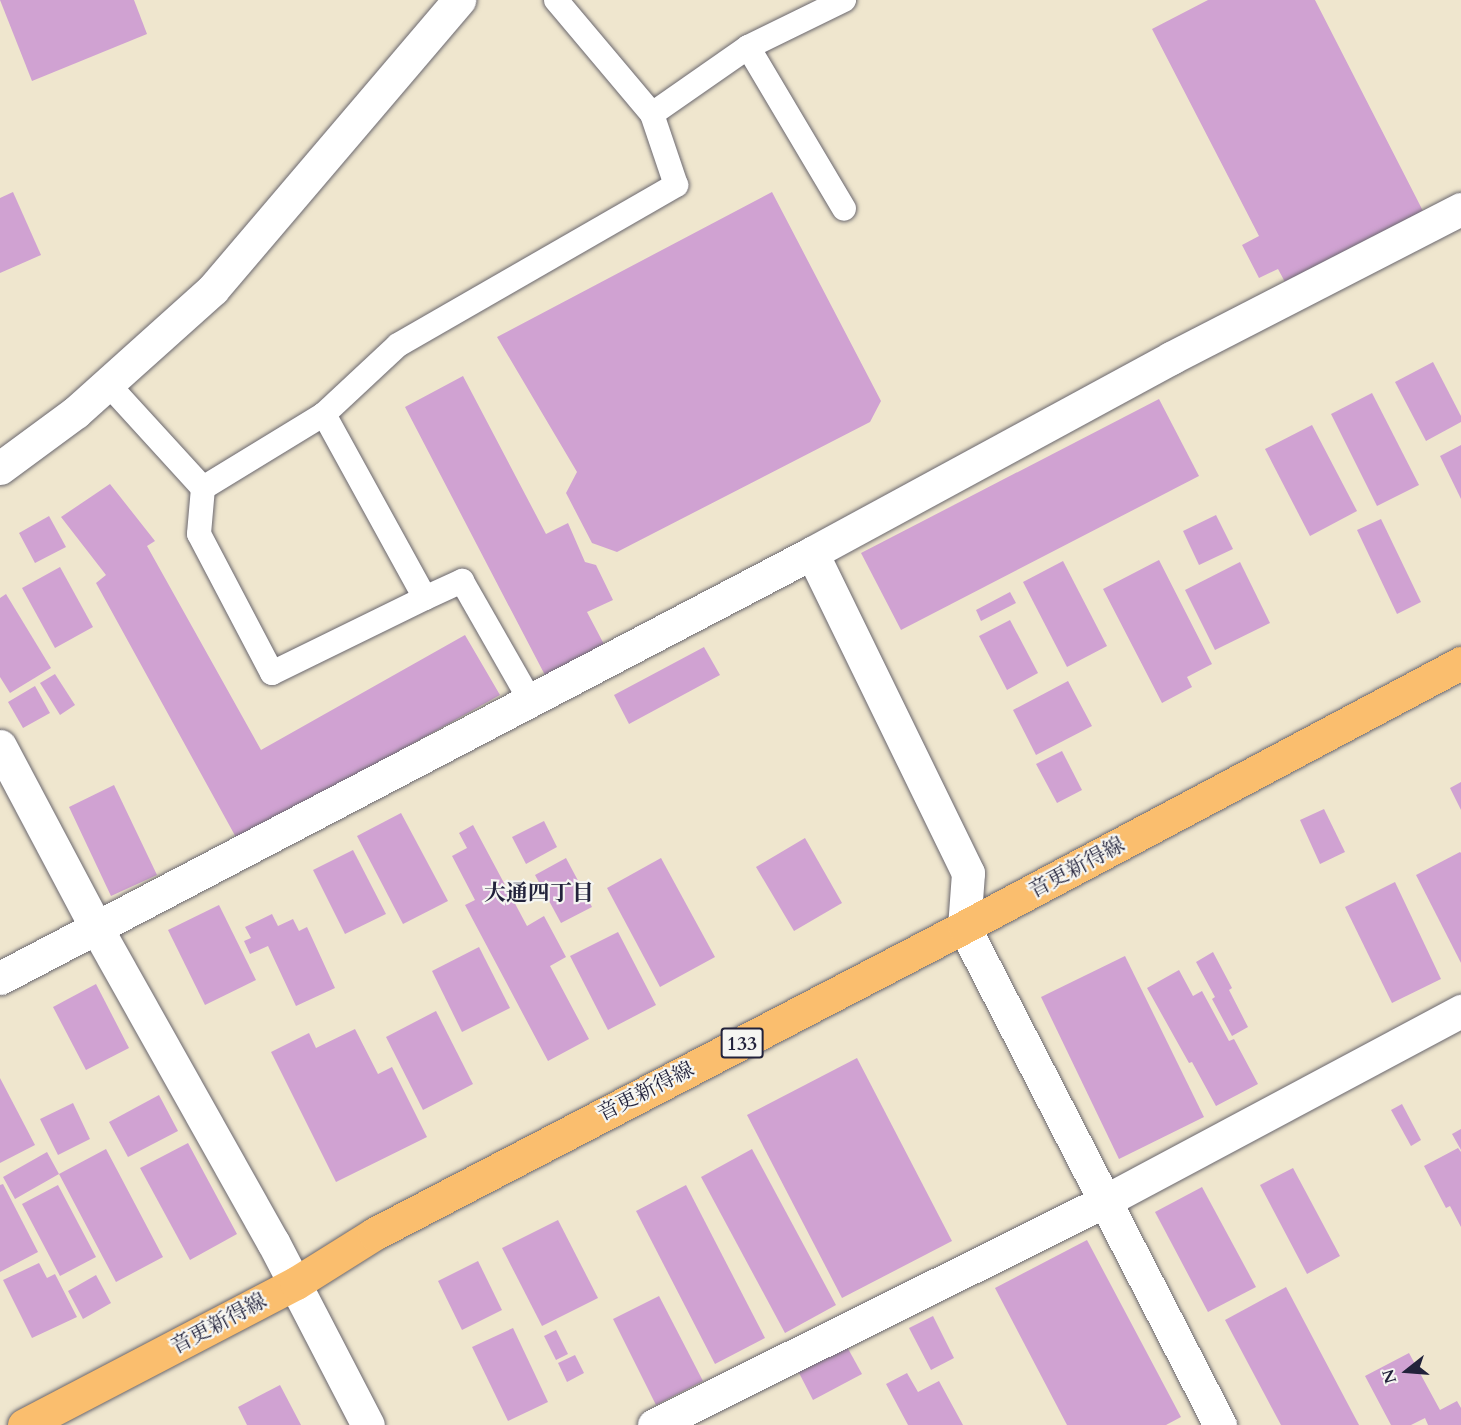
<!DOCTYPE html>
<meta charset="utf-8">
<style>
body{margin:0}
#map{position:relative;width:1461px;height:1425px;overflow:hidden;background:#efe6ce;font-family:Cardo,"Noto Serif JP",serif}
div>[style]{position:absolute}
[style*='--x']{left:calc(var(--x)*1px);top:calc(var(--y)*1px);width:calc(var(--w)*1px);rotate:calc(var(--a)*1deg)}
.building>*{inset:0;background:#d0a2d2}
.roads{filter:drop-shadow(0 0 2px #6a676e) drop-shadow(0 0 2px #6a676e)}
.service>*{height:24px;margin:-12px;padding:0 12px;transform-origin:12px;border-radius:12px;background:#fff}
.minor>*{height:33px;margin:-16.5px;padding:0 16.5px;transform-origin:16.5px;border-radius:16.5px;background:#fff}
.primary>*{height:33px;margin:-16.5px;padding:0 16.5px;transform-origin:16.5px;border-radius:16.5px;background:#fabe6e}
span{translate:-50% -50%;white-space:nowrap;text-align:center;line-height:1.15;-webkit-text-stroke:4.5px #f6f6f2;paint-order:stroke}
.shield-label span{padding:2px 4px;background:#f6f6f2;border:2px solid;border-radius:4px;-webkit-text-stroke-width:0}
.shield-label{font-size:20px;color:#22223b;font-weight:700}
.street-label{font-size:21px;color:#22223b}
.neighbourhood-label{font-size:22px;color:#22223b;font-weight:700}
.north{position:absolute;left:1377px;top:1341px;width:60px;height:60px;-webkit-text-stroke:4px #f6f6f2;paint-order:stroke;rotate:253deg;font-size:16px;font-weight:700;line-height:24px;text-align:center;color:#22223b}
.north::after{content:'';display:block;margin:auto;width:21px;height:27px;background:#22223b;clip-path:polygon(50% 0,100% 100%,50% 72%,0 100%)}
</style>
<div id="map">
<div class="building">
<i style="clip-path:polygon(0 0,134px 0,147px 34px,32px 81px)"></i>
<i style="clip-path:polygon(1208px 0,1315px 0,1423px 211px,1285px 282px,1278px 269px,1259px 278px,1242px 245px,1259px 236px,1152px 29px)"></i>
<i style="clip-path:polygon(13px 192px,41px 255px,0 273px,0 198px)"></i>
<i style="clip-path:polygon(772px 192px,881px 401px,870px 422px,617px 552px,592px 543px,566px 493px,577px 472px,497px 337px)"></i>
<i style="clip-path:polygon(1433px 362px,1461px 416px,1461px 422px,1426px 441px,1395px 382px)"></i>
<i style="clip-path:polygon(463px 376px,546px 534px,568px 523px,585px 562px,596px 565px,613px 600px,587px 612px,606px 648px,547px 679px,405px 407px)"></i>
<i style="clip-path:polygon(1372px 393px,1419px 485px,1377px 506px,1331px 414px)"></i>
<i style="clip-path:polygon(1159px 399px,1199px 476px,901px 630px,861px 553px)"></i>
<i style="clip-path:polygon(1312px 425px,1357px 511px,1310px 536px,1265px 449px)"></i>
<i style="clip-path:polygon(1461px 445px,1461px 499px,1440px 456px)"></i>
<i style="clip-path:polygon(110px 484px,155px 541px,147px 546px,261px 750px,465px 635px,500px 695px,238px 841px,96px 583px,106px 575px,61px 517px)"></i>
<i style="clip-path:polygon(1216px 515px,1233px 549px,1199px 565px,1183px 531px)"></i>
<i style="clip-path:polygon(49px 516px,66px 547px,35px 563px,19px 533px)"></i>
<i style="clip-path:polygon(1381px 519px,1421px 602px,1397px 614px,1357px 530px)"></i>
<i style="clip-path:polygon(1159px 560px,1212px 664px,1187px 677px,1192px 687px,1162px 703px,1103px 589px)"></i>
<i style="clip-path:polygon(1063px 561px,1107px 646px,1067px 667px,1023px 582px)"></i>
<i style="clip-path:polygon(1240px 562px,1270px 623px,1215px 650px,1185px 590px)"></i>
<i style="clip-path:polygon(60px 567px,93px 627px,55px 648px,22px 588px)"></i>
<i style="clip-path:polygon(1010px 592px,1016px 603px,981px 621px,976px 610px)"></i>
<i style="clip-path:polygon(6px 594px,51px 668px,10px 693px,0 677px,0 598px)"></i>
<i style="clip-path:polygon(1010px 620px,1038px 673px,1007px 690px,979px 636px)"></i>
<i style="clip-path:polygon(704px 647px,720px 675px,629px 724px,614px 695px)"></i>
<i style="clip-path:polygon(55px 674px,75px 705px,60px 715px,40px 683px)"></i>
<i style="clip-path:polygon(1068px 681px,1092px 726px,1036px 755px,1013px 710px)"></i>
<i style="clip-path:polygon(35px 686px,50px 713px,23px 728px,8px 702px)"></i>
<i style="clip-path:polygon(1062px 751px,1082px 790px,1057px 803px,1036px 764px)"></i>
<i style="clip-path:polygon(1461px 782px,1461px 810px,1450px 788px)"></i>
<i style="clip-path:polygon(114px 785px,157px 875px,111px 896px,69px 807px)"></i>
<i style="clip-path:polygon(1324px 809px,1345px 852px,1320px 864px,1300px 820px)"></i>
<i style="clip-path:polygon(401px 813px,448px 901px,403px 924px,357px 836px)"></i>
<i style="clip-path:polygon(544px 821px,557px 847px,526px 864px,512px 837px)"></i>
<i style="clip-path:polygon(473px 825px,527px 926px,544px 916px,566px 957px,550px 966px,589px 1039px,548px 1061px,465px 905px,475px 900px,452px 856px,467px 848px,459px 833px)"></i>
<i style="clip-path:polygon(805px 838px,842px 903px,794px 931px,756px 867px)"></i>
<i style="clip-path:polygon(353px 850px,386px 914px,345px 934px,313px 870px)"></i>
<i style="clip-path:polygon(1460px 852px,1461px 853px,1461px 963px,1416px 875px)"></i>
<i style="clip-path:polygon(566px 858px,592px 907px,561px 923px,535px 875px)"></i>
<i style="clip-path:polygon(661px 858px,715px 957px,660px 987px,607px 888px)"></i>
<i style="clip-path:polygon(1395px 882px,1441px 979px,1392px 1003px,1345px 907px)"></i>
<i style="clip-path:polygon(219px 905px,256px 980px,205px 1005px,168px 930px)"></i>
<i style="clip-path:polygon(272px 914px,278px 926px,293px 919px,299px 931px,307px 927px,335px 988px,296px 1006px,268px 946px,250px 954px,244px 941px,251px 938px,245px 927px)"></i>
<i style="clip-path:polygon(618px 932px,656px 1005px,608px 1030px,570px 956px)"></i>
<i style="clip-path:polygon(479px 947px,510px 1008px,462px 1032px,432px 971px)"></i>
<i style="clip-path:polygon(1213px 952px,1232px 988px,1229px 990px,1248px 1027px,1232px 1036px,1212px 999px,1215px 997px,1196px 962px)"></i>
<i style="clip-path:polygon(1125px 956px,1204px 1117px,1119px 1159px,1041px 997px)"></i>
<i style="clip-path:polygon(1179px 970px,1193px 996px,1202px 991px,1229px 1041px,1234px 1039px,1258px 1084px,1216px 1106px,1192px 1062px,1189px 1063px,1147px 988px)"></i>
<i style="clip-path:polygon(96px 984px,129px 1048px,86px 1070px,53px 1007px)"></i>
<i style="clip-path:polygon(436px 1011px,473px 1084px,423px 1110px,386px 1037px)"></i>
<i style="clip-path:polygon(355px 1029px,378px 1074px,392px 1067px,427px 1137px,336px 1182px,271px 1052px,309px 1033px,316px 1048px)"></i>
<i style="clip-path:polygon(857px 1058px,952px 1241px,842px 1298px,747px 1115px)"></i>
<i style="clip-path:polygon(0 1078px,35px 1145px,0 1163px)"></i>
<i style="clip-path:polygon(159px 1095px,178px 1131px,128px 1157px,109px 1122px)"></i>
<i style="clip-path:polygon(73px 1103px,90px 1139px,58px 1155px,40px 1119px)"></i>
<i style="clip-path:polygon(1402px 1104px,1421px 1140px,1411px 1146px,1391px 1110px)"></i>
<i style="clip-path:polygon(1461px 1129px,1461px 1150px,1452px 1134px)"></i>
<i style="clip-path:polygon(188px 1143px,237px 1234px,190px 1260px,140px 1168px)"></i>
<i style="clip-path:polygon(1458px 1148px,1461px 1152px,1461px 1227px,1450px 1206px,1446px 1208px,1424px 1166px)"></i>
<i style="clip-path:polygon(106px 1149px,163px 1257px,116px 1282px,59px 1174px,15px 1199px,3px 1177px,47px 1152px,59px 1174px)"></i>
<i style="clip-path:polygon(752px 1149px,836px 1305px,785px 1333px,701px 1177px)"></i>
<i style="clip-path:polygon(1293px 1168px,1340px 1256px,1307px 1274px,1260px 1185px)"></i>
<i style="clip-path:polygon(3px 1184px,38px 1252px,0 1272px,0 1185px)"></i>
<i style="clip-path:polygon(58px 1185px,96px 1257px,60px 1276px,22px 1204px)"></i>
<i style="clip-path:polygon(686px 1185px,765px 1338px,715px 1364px,636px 1211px)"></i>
<i style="clip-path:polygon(1202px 1187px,1256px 1287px,1208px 1312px,1155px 1212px)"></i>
<i style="clip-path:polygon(558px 1220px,598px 1298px,542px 1326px,502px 1248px)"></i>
<i style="clip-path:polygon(1087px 1240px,1181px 1417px,1166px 1425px,1067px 1425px,995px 1288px)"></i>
<i style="clip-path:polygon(478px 1261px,502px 1310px,462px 1330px,438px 1281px)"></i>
<i style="clip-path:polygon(39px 1263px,47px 1278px,55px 1274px,77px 1317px,32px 1338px,3px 1280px)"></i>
<i style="clip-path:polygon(96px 1275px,111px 1303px,83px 1319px,68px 1291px)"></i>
<i style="clip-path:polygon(1286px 1287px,1359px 1425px,1281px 1425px,1225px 1320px)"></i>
<i style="clip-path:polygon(659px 1296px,703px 1381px,656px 1405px,613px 1319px)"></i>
<i style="clip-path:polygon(933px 1316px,954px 1358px,931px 1370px,909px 1328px)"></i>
<i style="clip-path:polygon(513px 1328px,548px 1402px,508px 1421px,472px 1347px)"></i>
<i style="clip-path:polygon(556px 1330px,568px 1354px,556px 1360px,544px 1336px)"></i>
<i style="clip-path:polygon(846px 1345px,862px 1374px,813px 1400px,798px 1371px)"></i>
<i style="clip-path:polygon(1409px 1353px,1440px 1410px,1457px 1401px,1461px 1408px,1461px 1425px,1428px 1425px,1425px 1418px,1411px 1425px,1391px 1425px,1365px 1376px)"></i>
<i style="clip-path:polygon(575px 1355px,584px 1373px,567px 1382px,558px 1363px)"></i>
<i style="clip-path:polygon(907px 1373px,918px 1392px,939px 1381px,963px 1425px,908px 1425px,886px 1384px)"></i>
<i style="clip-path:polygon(280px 1385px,301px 1425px,247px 1425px,238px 1407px)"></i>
</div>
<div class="roads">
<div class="service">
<i style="--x:556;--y:0;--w:149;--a:49.9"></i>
<i style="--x:652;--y:114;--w:117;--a:-34.9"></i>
<i style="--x:748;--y:47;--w:188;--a:59.3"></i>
<i style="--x:748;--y:47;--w:107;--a:-26.1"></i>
<i style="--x:107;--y:383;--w:142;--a:47.6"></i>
<i style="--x:203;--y:488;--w:142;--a:-31.4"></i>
<i style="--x:324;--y:414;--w:101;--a:-43"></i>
<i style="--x:398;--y:345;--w:321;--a:-29.9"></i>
<i style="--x:676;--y:185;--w:75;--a:-108.7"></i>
<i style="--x:203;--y:488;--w:46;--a:95"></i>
<i style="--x:199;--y:534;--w:157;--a:62.3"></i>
<i style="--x:272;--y:673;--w:170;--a:-26.1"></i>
<i style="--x:425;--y:598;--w:210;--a:-118.8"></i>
<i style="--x:425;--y:598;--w:41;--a:-24.7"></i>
<i style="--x:462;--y:581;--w:137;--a:60.3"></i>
</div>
<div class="minor">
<i style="--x:0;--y:468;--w:94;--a:-36.4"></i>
<i style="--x:76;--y:412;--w:184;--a:-41.9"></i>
<i style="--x:213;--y:289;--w:380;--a:-49.6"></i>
<i style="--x:812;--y:553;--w:356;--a:64"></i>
<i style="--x:968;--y:873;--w:54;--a:94.2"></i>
<i style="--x:964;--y:927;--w:560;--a:62.79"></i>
<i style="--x:0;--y:746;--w:205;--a:62.1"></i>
<i style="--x:96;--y:927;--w:361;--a:60.7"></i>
<i style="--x:273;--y:1242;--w:206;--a:62.6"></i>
<i style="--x:0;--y:978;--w:916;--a:-27.63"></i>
<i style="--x:812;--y:553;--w:409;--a:-28.5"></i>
<i style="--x:1171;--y:358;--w:326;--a:-27.2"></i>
<i style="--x:654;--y:1425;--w:504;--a:-26.41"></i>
<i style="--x:1105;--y:1201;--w:404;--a:-28.1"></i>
</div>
<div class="primary">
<i style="--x:24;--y:1425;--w:307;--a:-27.6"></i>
<i style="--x:296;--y:1283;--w:92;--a:-32.1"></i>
<i style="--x:374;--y:1234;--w:665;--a:-27.49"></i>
<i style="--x:964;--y:927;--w:563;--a:-27.98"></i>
</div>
</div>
<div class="shield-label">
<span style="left:742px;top:1043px">133</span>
</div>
<div class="street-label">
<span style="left:1077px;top:868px;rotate:-28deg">音更新得線</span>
<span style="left:646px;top:1092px;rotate:-27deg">音更新得線</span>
<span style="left:219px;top:1324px;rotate:-28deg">音更新得線</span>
</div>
<div class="neighbourhood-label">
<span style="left:539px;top:894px">大通四丁目</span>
</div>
<div class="north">N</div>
</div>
